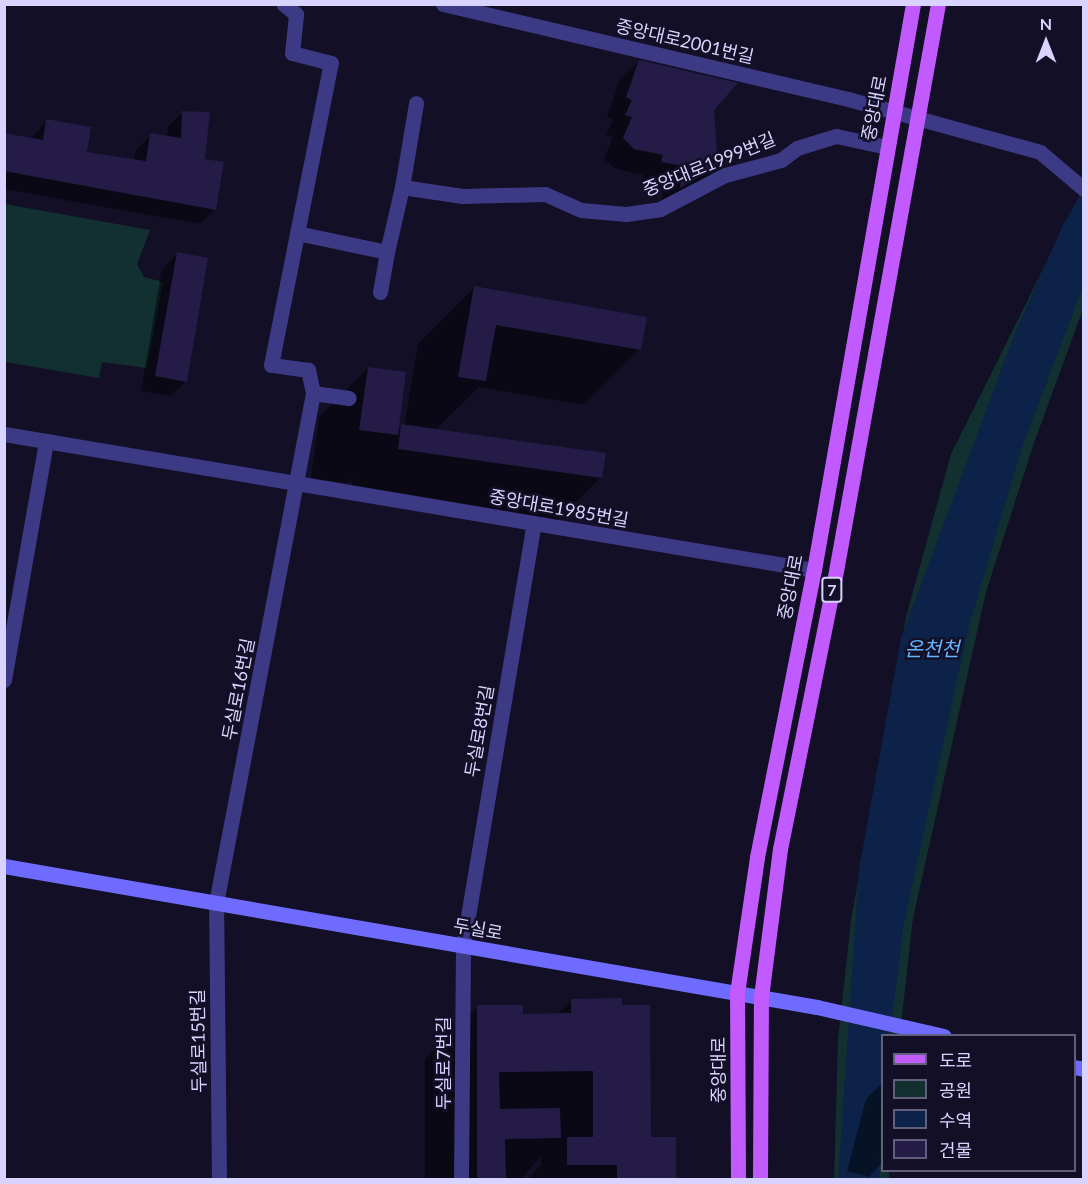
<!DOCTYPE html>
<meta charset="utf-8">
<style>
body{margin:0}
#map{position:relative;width:1088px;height:1184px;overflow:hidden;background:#130f26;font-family:Lato,"Noto Sans KR",sans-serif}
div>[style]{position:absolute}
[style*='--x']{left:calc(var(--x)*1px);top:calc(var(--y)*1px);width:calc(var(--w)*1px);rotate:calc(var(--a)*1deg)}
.green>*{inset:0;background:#12302f}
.water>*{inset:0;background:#0c2248}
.shadow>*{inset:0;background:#0007}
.building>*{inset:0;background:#241b47}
.street>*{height:15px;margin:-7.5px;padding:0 7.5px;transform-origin:7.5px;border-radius:7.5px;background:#3d3a85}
.secondary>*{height:15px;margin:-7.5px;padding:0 7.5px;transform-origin:7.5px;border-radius:7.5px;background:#6f6bff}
.primary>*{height:15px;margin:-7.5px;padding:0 7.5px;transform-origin:7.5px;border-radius:7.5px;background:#c25bff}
span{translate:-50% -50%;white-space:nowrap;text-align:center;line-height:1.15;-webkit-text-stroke:5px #130f26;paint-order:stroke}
.shield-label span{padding:2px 4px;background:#130f26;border:2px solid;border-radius:4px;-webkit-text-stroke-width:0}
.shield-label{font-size:16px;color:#d9d4ff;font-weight:700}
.street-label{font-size:18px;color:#d9d4ff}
.water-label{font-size:20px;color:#62b6ff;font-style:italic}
.frame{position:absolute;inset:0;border:6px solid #d9d4ff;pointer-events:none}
.legend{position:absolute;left:881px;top:1034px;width:195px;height:138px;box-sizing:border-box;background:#130f26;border:2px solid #625e7d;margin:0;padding:8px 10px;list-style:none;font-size:18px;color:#d9d4ff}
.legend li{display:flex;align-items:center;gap:12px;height:30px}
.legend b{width:30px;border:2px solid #625e7d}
.north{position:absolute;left:1016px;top:12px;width:60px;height:60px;-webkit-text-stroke:4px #130f26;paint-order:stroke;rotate:0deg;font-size:16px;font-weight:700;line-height:24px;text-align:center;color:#d9d4ff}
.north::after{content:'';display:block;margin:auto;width:21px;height:27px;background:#d9d4ff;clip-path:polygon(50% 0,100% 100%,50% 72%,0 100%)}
</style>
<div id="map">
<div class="green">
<i style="clip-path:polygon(1083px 189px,1083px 309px,1033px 446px,986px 592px,913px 918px,900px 1035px,882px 1036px,882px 1170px,889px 1171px,889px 1179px,834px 1180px,838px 1040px,851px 920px,906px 617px,951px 454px)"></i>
<i style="clip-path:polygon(5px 204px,150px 230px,137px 264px,144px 277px,163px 282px,147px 368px,102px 362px,99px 378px,5px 362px)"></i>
</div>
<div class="water">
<i style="clip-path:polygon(1083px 190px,1083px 287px,1022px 447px,969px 626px,904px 923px,890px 1035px,882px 1036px,879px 1179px,838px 1180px,859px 869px,901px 638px,1015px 333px,1063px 225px)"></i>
</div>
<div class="shadow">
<i style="clip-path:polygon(639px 62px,713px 110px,717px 167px,697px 187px,661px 206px,664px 185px,642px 181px,643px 175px,614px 168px,604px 159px,613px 137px,606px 135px,613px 120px,607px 117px,619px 82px)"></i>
<i style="clip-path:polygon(183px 112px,203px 160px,215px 209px,200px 224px,4px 189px,4px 135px,31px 139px,47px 120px,85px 153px,134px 161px,136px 150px,151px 135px,167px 138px,168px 127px)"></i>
<i style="clip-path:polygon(177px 254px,186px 381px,171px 396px,141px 391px,162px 269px)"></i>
<i style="clip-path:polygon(474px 288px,640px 349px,584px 405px,479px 387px,435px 430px,601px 477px,552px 526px,350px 498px,353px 478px,347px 483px,311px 478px,319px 417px,368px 368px,397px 431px,404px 426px,418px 344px)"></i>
<i style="clip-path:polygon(571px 1000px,649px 1138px,674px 1138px,675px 1180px,527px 1180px,541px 1165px,541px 1156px,520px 1180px,425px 1180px,425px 1059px,478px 1007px,521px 1015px,556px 1015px)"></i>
<i style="clip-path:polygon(882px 1083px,882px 1163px,869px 1177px,847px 1171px,866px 1099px)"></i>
</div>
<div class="building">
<i style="clip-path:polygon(639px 60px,738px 83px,714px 110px,718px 167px,680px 188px,683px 166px,661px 162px,663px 155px,634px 149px,623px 138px,632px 117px,625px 115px,632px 100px,626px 97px)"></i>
<i style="clip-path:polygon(182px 111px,210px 112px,205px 159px,224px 162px,216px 210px,4px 171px,4px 133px,43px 140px,46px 119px,91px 127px,87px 152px,146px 161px,150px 133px,181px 138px)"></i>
<i style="clip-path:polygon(177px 252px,208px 258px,187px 382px,155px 376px)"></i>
<i style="clip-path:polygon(474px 286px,647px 317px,641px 350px,496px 325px,486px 381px,458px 377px)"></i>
<i style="clip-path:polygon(368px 367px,406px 372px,398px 435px,359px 430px)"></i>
<i style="clip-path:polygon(401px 424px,606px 453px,602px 478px,398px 449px)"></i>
<i style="clip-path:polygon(622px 998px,622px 1005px,650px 1005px,651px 1137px,676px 1137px,676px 1179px,617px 1179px,617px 1165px,567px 1165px,567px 1137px,593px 1137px,593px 1071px,499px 1072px,500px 1109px,560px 1108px,561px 1138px,505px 1139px,506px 1179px,477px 1179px,477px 1005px,523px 1005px,523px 1014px,571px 1013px,571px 999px)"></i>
</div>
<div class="street">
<i style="--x:443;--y:4;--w:416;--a:13.2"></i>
<i style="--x:848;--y:99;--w:199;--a:15.4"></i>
<i style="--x:1040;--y:152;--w:57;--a:40.1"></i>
<i style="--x:402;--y:187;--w:85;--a:-80.5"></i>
<i style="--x:297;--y:233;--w:92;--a:11.9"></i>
<i style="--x:387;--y:252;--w:67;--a:-77"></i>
<i style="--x:402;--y:187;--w:61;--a:8.5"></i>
<i style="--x:462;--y:196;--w:83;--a:-1.4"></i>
<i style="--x:545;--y:194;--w:39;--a:24"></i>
<i style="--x:581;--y:210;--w:45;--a:5.1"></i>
<i style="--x:626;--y:214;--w:34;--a:-8"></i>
<i style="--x:660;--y:209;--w:73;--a:-27.6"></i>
<i style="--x:725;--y:175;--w:58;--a:-15"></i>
<i style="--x:781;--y:160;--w:20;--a:-37"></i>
<i style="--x:797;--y:148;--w:41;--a:-17.1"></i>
<i style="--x:836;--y:136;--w:52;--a:12.2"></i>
<i style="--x:380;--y:292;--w:41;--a:-80.1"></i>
<i style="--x:313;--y:393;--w:36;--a:8"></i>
<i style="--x:4;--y:434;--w:821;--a:9.53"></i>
<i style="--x:4;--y:680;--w:243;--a:-80"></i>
<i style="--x:219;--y:1180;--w:277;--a:-90.6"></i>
<i style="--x:216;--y:903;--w:519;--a:-79.23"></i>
<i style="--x:313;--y:393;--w:24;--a:-102"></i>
<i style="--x:308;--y:370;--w:37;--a:-172"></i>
<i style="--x:271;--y:365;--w:308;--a:-78.8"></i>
<i style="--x:331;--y:63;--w:40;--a:-165.6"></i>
<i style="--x:292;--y:53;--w:39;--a:-84"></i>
<i style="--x:296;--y:14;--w:16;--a:-142"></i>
<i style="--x:461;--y:1180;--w:234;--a:-89.5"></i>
<i style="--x:463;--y:946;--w:429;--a:-80.5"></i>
</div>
<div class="secondary">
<i style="--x:4;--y:866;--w:825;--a:9.84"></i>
<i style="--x:817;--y:1007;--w:130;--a:12.9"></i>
<i style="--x:1074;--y:1067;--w:10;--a:11"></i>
</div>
<div class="primary">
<i style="--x:738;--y:1180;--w:187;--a:-90.3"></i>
<i style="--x:737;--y:993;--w:137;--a:-81.6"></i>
<i style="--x:757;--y:857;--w:293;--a:-78.8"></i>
<i style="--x:814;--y:570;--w:575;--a:-80.08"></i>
<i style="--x:760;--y:1180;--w:183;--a:-89.7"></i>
<i style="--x:761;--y:997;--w:149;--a:-82.7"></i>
<i style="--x:780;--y:849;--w:272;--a:-78.6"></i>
<i style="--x:834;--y:582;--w:587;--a:-79.8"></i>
</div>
<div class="shield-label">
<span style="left:832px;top:590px">7</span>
</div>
<div class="street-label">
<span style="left:685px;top:41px;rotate:13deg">중앙대로2001번길</span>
<span style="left:874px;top:108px;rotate:-79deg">중앙대로</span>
<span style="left:709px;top:164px;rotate:-22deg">중앙대로1999번길</span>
<span style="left:559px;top:508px;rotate:10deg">중앙대로1985번길</span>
<span style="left:790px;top:587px;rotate:-79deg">중앙대로</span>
<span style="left:238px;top:689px;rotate:-79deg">두실로16번길</span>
<span style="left:479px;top:731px;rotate:-80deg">두실로8번길</span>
<span style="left:478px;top:929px;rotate:10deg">두실로</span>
<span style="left:198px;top:1041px;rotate:-91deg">두실로15번길</span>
<span style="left:443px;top:1063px;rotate:-90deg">두실로7번길</span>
<span style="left:718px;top:1070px;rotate:-90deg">중앙대로</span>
</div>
<div class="water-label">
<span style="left:932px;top:648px">온천천</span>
</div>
<div class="frame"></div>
<ul class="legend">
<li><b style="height:8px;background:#c25bff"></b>도로</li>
<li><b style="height:16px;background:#12302f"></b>공원</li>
<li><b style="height:16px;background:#0c2248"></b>수역</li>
<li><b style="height:16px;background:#241b47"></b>건물</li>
</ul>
<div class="north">N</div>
</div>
